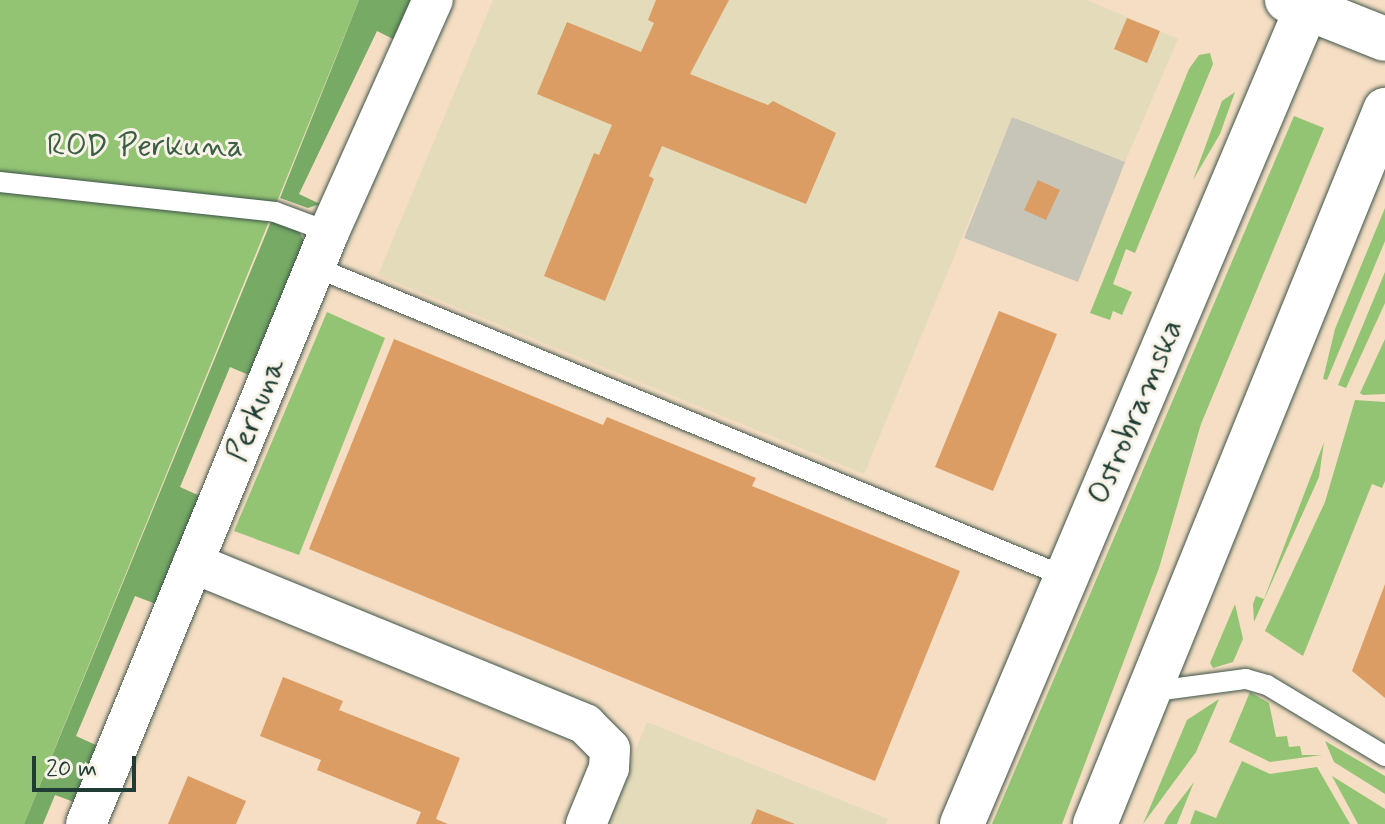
<!DOCTYPE html>
<style>
body{margin:0}
#map{position:relative;width:1385px;height:824px;overflow:hidden;background:#f5dec4;font-family:Mynerve,sans-serif}
div>[style]{position:absolute}
[style*='--x']{left:calc(var(--x)*1px);top:calc(var(--y)*1px);width:calc(var(--w)*1px);rotate:calc(var(--a)*1deg)}
.built>*{inset:0;background:#e4dbba}
.industrial>*{inset:0;background:#c6c5b8}
.green>*{inset:0;background:#93c473}
.forest>*{inset:0;background:#76aa65}
.building>*{inset:0;background:#dc9d65}
.roads{filter:drop-shadow(0 0 2px #3f554a) drop-shadow(0 0 2px #3f554a)}
.lane>*{height:20px;margin:-10px;padding:0 10px;transform-origin:10px;border-radius:10px;background:#fff}
.street>*{height:40px;margin:-20px;padding:0 20px;transform-origin:20px;border-radius:20px;background:#fff}
.secondary>*{height:44px;margin:-22px;padding:0 22px;transform-origin:22px;border-radius:22px;background:#fff}
.primary>*{height:44px;margin:-22px;padding:0 22px;transform-origin:22px;border-radius:22px;background:#fff}
span{translate:-50% -50%;white-space:nowrap;text-align:center;line-height:1.15;-webkit-text-stroke:6px #f7f3e8;paint-order:stroke}
.park-label{font-size:32px;color:#3c5f44}
.street-label{font-size:32px;color:#1f3d34}
.scale{position:absolute;left:32px;top:756px;width:104px;height:36px;box-sizing:border-box;border:4px solid #1f3d34;border-top:0;padding-left:10px;font-size:24px;line-height:28px;white-space:nowrap;color:#1f3d34;-webkit-text-stroke:6px #f7f3e8;paint-order:stroke}
</style>
<div id="map">
<div class="built">
<i style="clip-path:polygon(493px 0,1087px 0,1178px 39px,1125px 162px,1012px 117px,864px 474px,378px 275px)"></i>
<i style="clip-path:polygon(647px 722px,888px 819px,886px 824px,605px 824px)"></i>
</div>
<div class="industrial">
<i style="clip-path:polygon(1012px 117px,1125px 162px,1078px 282px,964px 238px)"></i>
</div>
<div class="green">
<i style="clip-path:polygon(0 0,359px 0,24px 824px,0 824px)"></i>
<i style="clip-path:polygon(1210px 53px,1213px 64px,1135px 253px,1126px 249px,1113px 284px,1132px 292px,1122px 315px,1113px 311px,1110px 320px,1090px 313px,1189px 69px,1199px 55px)"></i>
<i style="clip-path:polygon(1235px 92px,1220px 134px,1193px 180px,1222px 101px)"></i>
<i style="clip-path:polygon(1294px 116px,1324px 128px,1201px 424px,1159px 568px,1062px 824px,992px 824px)"></i>
<i style="clip-path:polygon(1385px 208px,1385px 241px,1327px 380px,1323px 379px,1335px 329px)"></i>
<i style="clip-path:polygon(1385px 272px,1385px 303px,1346px 388px,1338px 385px)"></i>
<i style="clip-path:polygon(327px 312px,385px 338px,299px 555px,234px 531px)"></i>
<i style="clip-path:polygon(1385px 339px,1385px 394px,1363px 395px,1360px 393px)"></i>
<i style="clip-path:polygon(1355px 400px,1385px 402px,1385px 481px,1382px 488px,1372px 484px,1303px 656px,1265px 631px,1325px 502px)"></i>
<i style="clip-path:polygon(1324px 442px,1319px 477px,1254px 622px,1253px 604px,1256px 596px,1264px 599px)"></i>
<i style="clip-path:polygon(1235px 604px,1243px 639px,1233px 662px,1213px 668px,1210px 663px)"></i>
<i style="clip-path:polygon(1250px 692px,1269px 703px,1276px 737px,1287px 736px,1289px 747px,1300px 746px,1302px 755px,1322px 755px,1270px 762px,1229px 742px)"></i>
<i style="clip-path:polygon(1219px 699px,1196px 752px,1143px 824px,1187px 720px)"></i>
<i style="clip-path:polygon(1325px 741px,1385px 776px,1385px 794px,1334px 762px)"></i>
<i style="clip-path:polygon(1242px 761px,1270px 774px,1317px 767px,1350px 824px,1190px 824px,1195px 810px,1216px 818px)"></i>
<i style="clip-path:polygon(1332px 776px,1385px 809px,1385px 824px,1358px 824px)"></i>
<i style="clip-path:polygon(1194px 782px,1177px 824px,1164px 824px,1168px 816px)"></i>
</div>
<div class="forest">
<i style="clip-path:polygon(359px 0,420px 0,399px 42px,377px 31px,299px 194px,320px 204px,308px 208px,280px 198px)"></i>
<i style="clip-path:polygon(272px 219px,299px 231px,304px 241px,251px 376px,230px 367px,180px 487px,200px 496px,156px 604px,135px 596px,76px 736px,98px 746px,74px 802px,55px 795px,43px 824px,24px 824px)"></i>
</div>
<div class="building">
<i style="clip-path:polygon(656px 0,729px 0,690px 74px,768px 105px,773px 101px,836px 133px,806px 204px,662px 146px,649px 176px,654px 179px,605px 301px,544px 276px,594px 153px,599px 155px,612px 125px,537px 94px,567px 22px,641px 52px,654px 23px,648px 20px)"></i>
<i style="clip-path:polygon(1127px 18px,1160px 31px,1147px 63px,1114px 49px)"></i>
<i style="clip-path:polygon(1038px 180px,1060px 190px,1046px 220px,1024px 210px)"></i>
<i style="clip-path:polygon(999px 311px,1057px 334px,993px 491px,935px 467px)"></i>
<i style="clip-path:polygon(394px 339px,603px 425px,607px 417px,756px 478px,752px 486px,960px 571px,875px 781px,309px 549px)"></i>
<i style="clip-path:polygon(1385px 584px,1385px 698px,1352px 671px)"></i>
<i style="clip-path:polygon(283px 677px,343px 701px,339px 710px,460px 758px,436px 819px,448px 824px,416px 824px,421px 812px,317px 770px,321px 760px,260px 736px)"></i>
<i style="clip-path:polygon(188px 776px,246px 801px,236px 824px,168px 824px)"></i>
<i style="clip-path:polygon(757px 809px,795px 824px,751px 824px)"></i>
</div>
<div class="roads">
<div class="lane">
<i style="--x:0;--y:182;--w:277;--a:6.2"></i>
<i style="--x:275;--y:212;--w:58;--a:20.3"></i>
<i style="--x:315;--y:267;--w:812;--a:22.43"></i>
<i style="--x:1148;--y:692;--w:99;--a:-7.6"></i>
<i style="--x:1246;--y:679;--w:22;--a:16"></i>
<i style="--x:1267;--y:685;--w:138;--a:31"></i>
</div>
<div class="street">
<i style="--x:193;--y:563;--w:424;--a:22.3"></i>
<i style="--x:585;--y:724;--w:35;--a:45"></i>
<i style="--x:610;--y:749;--w:19;--a:93"></i>
<i style="--x:609;--y:768;--w:61;--a:112.3"></i>
<i style="--x:86;--y:824;--w:640;--a:-67.68"></i>
<i style="--x:329;--y:232;--w:254;--a:-65.9"></i>
</div>
<div class="secondary">
<i style="--x:1287;--y:0;--w:105;--a:21.7"></i>
</div>
<div class="primary">
<i style="--x:962;--y:824;--w:894;--a:-67.1"></i>
<i style="--x:1095;--y:824;--w:771;--a:-67.89"></i>
</div>
</div>
<div class="park-label">
<span style="left:145px;top:146px">ROD Perkuna</span>
</div>
<div class="street-label">
<span style="left:256px;top:410px;rotate:-68deg">Perkuna</span>
<span style="left:1136px;top:412px;rotate:-67deg">Ostrobramska</span>
</div>
<div class="scale">20 m</div>
</div>
